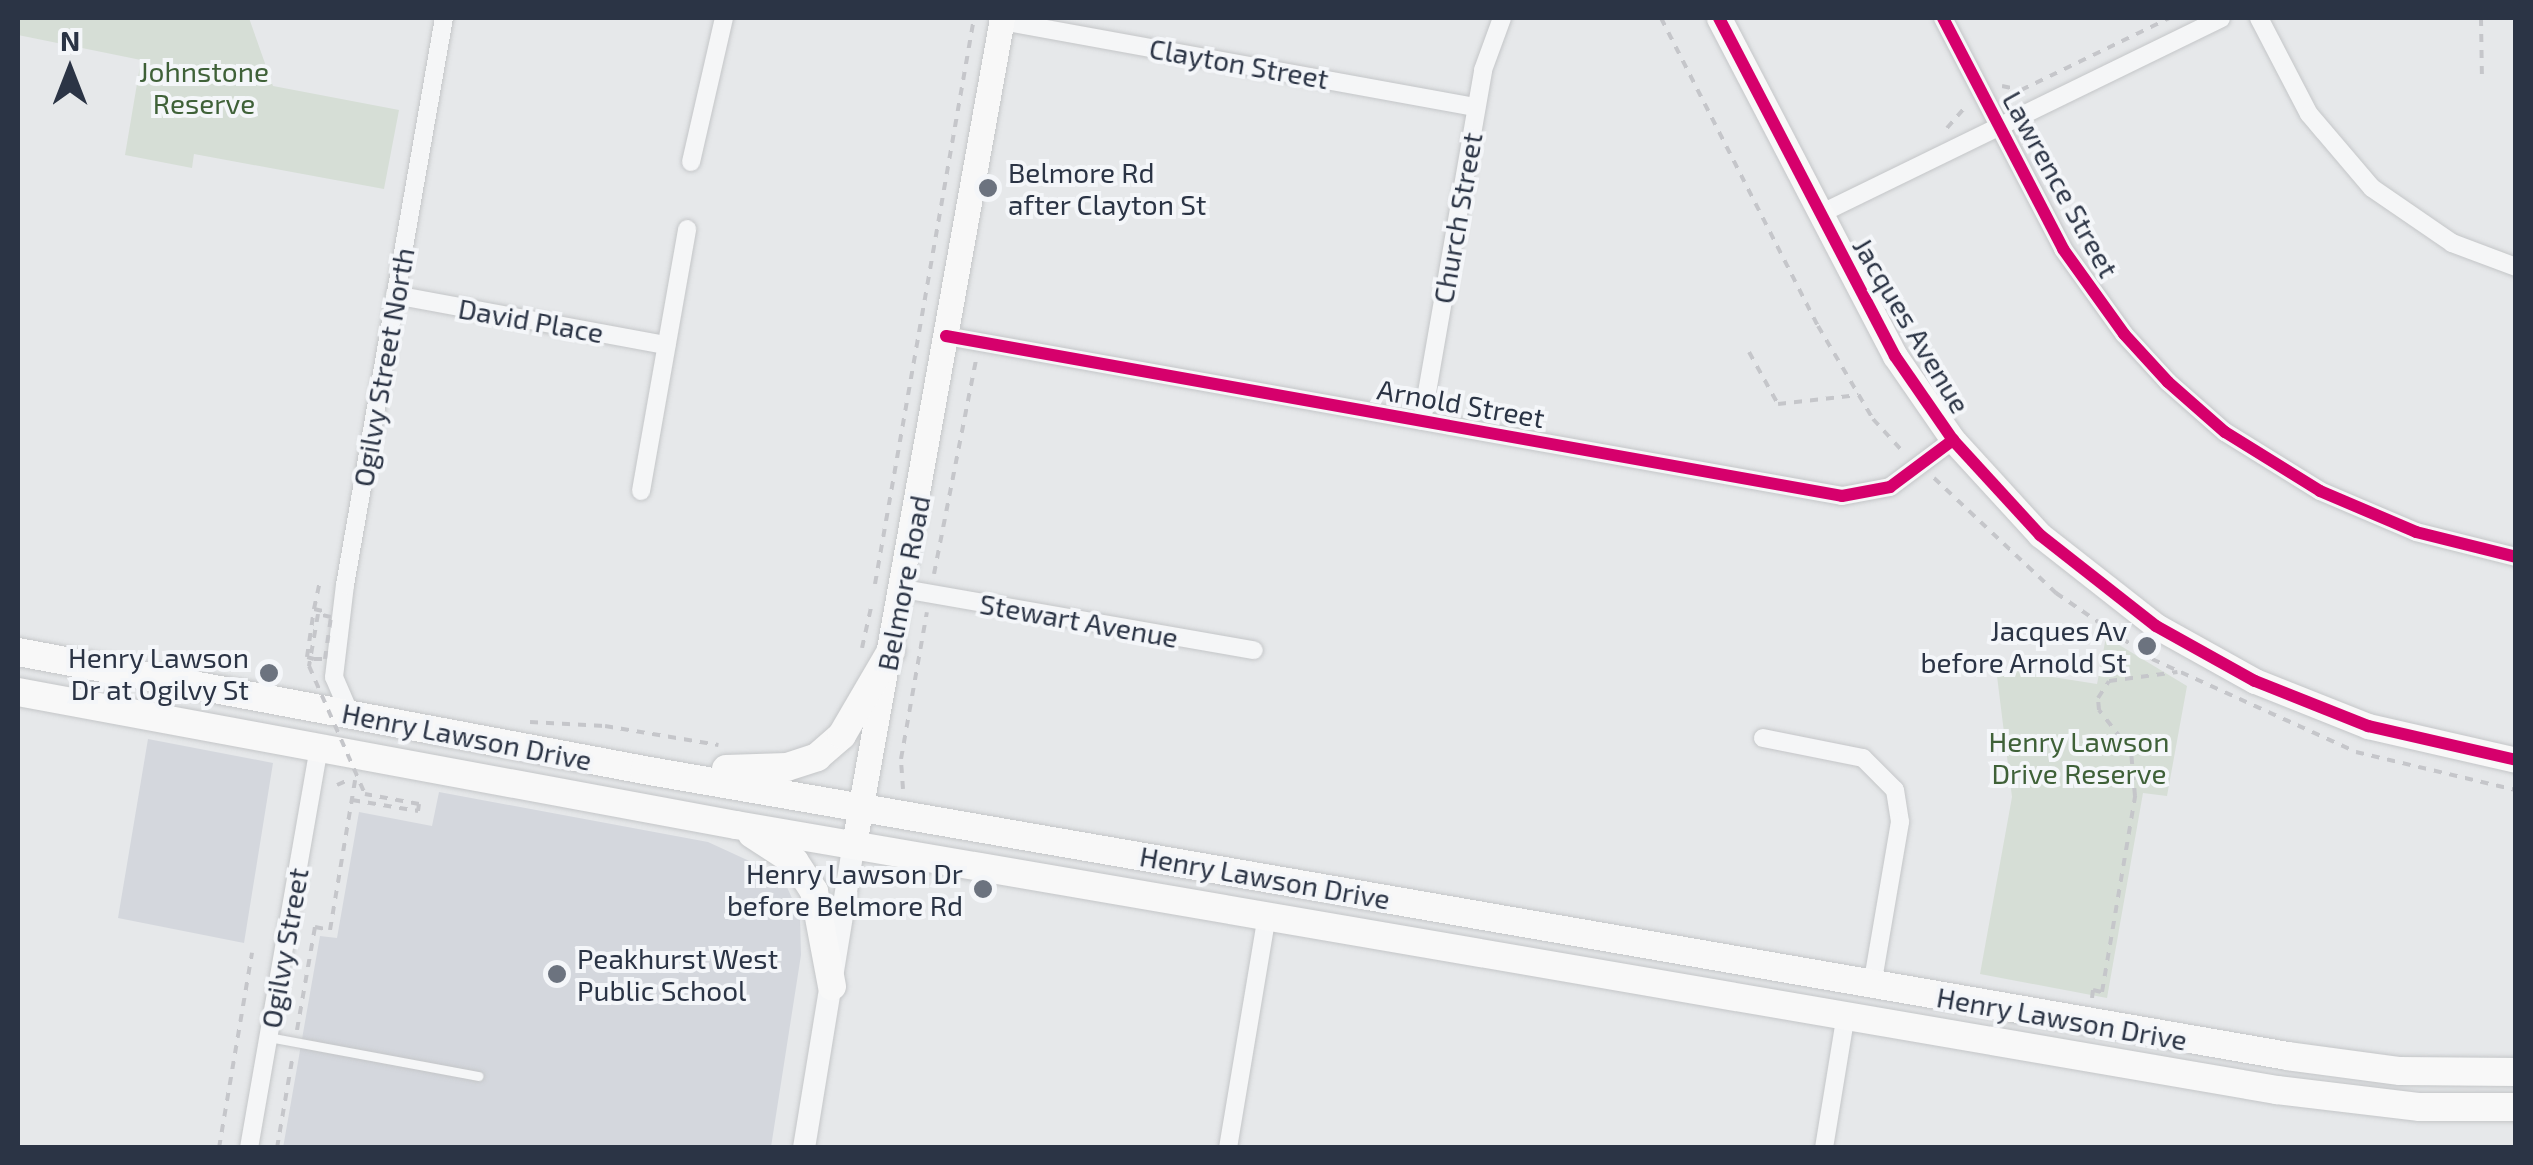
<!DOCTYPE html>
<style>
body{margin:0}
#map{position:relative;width:2533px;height:1165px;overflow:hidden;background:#e6e8ea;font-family:"Exo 2",sans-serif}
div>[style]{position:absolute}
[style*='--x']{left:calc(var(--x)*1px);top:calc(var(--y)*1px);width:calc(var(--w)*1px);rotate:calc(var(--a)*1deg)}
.built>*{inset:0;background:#d4d7dd}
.green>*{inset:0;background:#d6ded6}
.path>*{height:4px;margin-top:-2px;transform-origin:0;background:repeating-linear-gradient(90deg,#c5c6ca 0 8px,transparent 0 16px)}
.roads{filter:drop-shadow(0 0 2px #c4c6c8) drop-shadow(0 0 2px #c4c6c8)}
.service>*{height:9px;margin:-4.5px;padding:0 4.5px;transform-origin:4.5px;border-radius:4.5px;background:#f5f6f7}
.minor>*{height:18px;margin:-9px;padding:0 9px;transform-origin:9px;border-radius:9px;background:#f5f6f7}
.tertiary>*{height:22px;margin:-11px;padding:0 11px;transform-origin:11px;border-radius:11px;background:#f5f6f7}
.secondary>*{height:25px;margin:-12.5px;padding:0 12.5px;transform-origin:12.5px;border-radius:12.5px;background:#f8f8f8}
.primary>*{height:28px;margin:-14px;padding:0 14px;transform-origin:14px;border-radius:14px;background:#f8f8f8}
.path-bridge>*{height:4px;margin-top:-2px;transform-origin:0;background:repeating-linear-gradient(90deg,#c5c6ca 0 8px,transparent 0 16px)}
.cycleway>*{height:12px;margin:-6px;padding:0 6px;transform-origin:6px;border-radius:6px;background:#d6006c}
.dots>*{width:28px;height:28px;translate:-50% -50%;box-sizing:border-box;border:5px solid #f4f6f9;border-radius:50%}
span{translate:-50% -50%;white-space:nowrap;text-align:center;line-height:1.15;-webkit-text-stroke:8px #f4f6f9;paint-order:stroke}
.street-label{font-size:28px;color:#2b3445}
.park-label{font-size:28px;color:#3f6138}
.poi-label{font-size:28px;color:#2b3445}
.left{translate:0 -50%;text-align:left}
.right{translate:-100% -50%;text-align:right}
.frame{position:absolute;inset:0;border:20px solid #2b3445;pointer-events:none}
.north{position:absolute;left:20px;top:20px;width:100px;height:100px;-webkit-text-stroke:8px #f4f6f9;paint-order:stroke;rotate:0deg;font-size:28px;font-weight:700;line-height:40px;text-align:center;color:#2b3445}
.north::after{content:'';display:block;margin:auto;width:35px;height:45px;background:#2b3445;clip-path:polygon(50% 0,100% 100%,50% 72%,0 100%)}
</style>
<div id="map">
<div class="built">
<i style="clip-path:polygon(148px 739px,273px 763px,244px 943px,118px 918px)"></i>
<i style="clip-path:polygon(439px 792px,708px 842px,782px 876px,800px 916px,801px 955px,771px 1147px,283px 1148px,320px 936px,337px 938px,359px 812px,432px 826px)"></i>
</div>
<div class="green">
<i style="clip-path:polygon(18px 18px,249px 18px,273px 86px,399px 110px,384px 189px,194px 154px,192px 168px,125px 155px,141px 60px,18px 35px)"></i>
<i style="clip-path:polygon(2106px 637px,2187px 686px,2167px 796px,2143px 793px,2107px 998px,1980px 974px,2012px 797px,1996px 668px,2097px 684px)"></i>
</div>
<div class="path">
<i style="--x:1661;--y:18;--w:346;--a:63"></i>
<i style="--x:1818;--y:326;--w:108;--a:59.4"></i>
<i style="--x:1873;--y:419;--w:46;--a:47.6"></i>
<i style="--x:2481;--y:18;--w:63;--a:89.1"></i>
<i style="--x:2002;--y:86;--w:19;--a:12"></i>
<i style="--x:2021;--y:90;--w:165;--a:-25.9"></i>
<i style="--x:1947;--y:128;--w:30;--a:-49"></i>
<i style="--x:1749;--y:352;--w:60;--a:60.9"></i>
<i style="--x:1778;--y:404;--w:81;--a:-6.4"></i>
<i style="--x:1934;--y:478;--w:168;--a:43.3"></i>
<i style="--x:2056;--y:593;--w:116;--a:34.5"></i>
<i style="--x:2152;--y:659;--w:224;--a:24.5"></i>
<i style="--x:2356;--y:752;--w:164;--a:13.4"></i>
<i style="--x:934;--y:574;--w:218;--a:-78.9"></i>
<i style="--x:875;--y:584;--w:575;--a:-80.08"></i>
<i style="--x:314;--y:609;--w:25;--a:-78"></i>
<i style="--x:862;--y:648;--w:46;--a:-77.5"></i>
<i style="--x:314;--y:659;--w:7;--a:-164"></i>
<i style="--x:307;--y:657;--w:49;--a:-81.7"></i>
<i style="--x:314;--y:609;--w:9;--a:13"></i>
<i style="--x:530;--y:722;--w:75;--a:3.1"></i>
<i style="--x:605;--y:726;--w:115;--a:9.5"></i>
<i style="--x:337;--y:785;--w:12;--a:-24"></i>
<i style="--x:903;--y:789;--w:30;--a:-94"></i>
<i style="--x:901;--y:759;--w:149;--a:-80"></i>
<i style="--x:352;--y:800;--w:67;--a:9.5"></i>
<i style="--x:418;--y:811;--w:7;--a:-82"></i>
<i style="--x:419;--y:804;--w:55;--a:-169.5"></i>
<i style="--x:2092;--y:998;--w:8;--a:-83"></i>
<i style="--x:2093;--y:990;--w:9;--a:13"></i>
<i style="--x:2102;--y:992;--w:199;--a:-80.4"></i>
<i style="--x:2135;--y:796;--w:45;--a:-95.1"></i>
<i style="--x:2131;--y:751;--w:52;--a:-128"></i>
<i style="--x:2099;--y:710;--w:12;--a:-95"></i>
<i style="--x:2098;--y:698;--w:20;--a:-57"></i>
<i style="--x:2109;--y:681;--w:69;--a:-7.5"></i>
<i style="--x:297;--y:1030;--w:105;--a:-80.1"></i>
<i style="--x:315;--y:927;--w:15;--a:11"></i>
<i style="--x:330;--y:930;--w:152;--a:-80.5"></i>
<i style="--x:219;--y:1148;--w:198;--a:-80.4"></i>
<i style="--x:277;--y:1148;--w:95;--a:-80.3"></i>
</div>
<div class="roads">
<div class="service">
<i style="--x:268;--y:1037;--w:214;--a:10.5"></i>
</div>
<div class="minor">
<i style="--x:1943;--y:18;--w:260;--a:62.5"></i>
<i style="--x:2063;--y:249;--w:105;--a:54.3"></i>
<i style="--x:2124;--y:334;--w:65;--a:47.5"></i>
<i style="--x:2168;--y:382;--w:76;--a:41.3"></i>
<i style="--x:2225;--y:432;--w:112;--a:31.8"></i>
<i style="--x:2320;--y:491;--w:104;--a:23.1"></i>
<i style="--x:2416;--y:532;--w:103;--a:14"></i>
<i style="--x:2259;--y:18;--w:108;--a:62.5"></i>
<i style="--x:2309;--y:114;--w:97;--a:49.6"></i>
<i style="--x:2372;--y:188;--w:97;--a:34.5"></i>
<i style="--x:2452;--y:243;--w:68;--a:20.6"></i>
<i style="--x:1002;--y:21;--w:482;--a:10.3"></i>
<i style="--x:691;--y:162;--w:148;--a:-77.1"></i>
<i style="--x:1820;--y:214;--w:446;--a:-26"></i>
<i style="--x:395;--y:295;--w:276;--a:10.5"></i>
<i style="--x:946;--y:336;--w:910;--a:10.12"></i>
<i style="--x:1842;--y:496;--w:49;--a:-10.6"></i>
<i style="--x:1890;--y:487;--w:79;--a:-36.7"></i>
<i style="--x:1422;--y:421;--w:356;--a:-80.1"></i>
<i style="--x:1483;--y:70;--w:55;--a:-69.9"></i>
<i style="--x:641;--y:491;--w:266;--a:-80"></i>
<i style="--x:903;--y:589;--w:356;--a:9.9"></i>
<i style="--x:350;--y:714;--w:40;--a:-113.4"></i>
<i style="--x:334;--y:677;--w:93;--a:-83.2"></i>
<i style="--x:345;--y:585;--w:576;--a:-80.1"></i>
<i style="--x:1763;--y:738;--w:102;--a:11.3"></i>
<i style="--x:1863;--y:758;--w:45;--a:45"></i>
<i style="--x:1895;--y:790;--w:32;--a:81"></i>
<i style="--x:1900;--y:822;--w:165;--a:99.7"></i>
<i style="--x:249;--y:1148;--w:406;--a:-80.1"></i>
<i style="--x:1228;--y:1148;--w:237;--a:-80.5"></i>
<i style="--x:1824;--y:1148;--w:136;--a:-80.7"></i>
</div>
<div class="tertiary">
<i style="--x:804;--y:1148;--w:308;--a:-80.7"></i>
</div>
<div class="secondary">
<i style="--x:1719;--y:18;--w:381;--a:62.5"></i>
<i style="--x:1895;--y:356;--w:102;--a:55.4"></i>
<i style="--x:1953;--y:440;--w:129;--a:47.5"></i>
<i style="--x:2040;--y:535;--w:147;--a:38.1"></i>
<i style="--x:2156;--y:626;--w:113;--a:29.1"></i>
<i style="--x:2255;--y:681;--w:122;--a:21.7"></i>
<i style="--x:2368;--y:726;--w:152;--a:12.9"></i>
<i style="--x:854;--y:844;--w:839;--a:-79.84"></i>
</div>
<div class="primary">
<i style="--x:18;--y:652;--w:637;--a:10.67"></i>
<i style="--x:644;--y:770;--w:1668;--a:9.87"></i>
<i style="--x:2287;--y:1056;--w:114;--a:7.6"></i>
<i style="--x:2400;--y:1071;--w:116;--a:0.5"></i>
<i style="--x:18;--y:692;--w:730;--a:10.49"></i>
<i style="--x:736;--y:825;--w:1564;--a:9.76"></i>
<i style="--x:2277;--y:1090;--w:144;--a:6.8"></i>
<i style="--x:2420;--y:1107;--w:96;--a:0"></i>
<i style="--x:726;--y:769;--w:61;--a:-1.9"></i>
<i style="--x:787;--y:767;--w:32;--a:-18"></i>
<i style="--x:817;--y:757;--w:33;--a:-41"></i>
<i style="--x:842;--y:735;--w:97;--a:-59.7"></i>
<i style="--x:752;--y:834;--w:51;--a:33.1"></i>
<i style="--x:795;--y:862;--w:35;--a:57"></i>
<i style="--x:814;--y:891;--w:97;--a:79.3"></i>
</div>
</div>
<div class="path-bridge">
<i style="--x:314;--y:659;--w:11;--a:0"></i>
<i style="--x:325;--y:659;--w:42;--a:-81.9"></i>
<i style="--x:331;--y:617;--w:13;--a:-167"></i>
<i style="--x:318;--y:614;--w:53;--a:99.8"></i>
<i style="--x:309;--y:666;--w:140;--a:66.4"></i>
</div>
<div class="cycleway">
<i style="--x:1719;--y:18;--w:381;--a:62.5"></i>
<i style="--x:1895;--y:356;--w:102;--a:55.4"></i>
<i style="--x:1953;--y:440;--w:129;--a:47.5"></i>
<i style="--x:2040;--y:535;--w:147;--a:38.1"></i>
<i style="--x:2156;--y:626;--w:113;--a:29.1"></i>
<i style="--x:2255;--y:681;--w:122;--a:21.7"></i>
<i style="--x:2368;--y:726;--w:152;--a:12.9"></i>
<i style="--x:1943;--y:18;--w:260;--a:62.5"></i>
<i style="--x:2063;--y:249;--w:105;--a:54.3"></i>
<i style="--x:2124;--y:334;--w:65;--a:47.5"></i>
<i style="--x:2168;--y:382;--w:76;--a:41.3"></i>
<i style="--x:2225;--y:432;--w:112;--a:31.8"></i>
<i style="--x:2320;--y:491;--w:104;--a:23.1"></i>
<i style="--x:2416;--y:532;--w:103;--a:14"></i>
<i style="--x:946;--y:336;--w:910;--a:10.12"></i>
<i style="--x:1842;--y:496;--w:49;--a:-10.6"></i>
<i style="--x:1890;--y:487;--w:79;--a:-36.7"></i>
</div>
<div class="dots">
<i style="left:988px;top:188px;background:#6c737f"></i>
<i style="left:2147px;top:646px;background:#6c737f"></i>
<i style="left:269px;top:673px;background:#6c737f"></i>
<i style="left:983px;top:889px;background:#6c737f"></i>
<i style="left:557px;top:974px;background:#6c737f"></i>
</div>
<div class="street-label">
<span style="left:1239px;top:63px;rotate:10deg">Clayton Street</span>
<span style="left:2061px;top:184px;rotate:61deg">Lawrence Street</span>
<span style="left:1457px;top:218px;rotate:-80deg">Church Street</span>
<span style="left:531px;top:320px;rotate:10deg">David Place</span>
<span style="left:1912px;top:325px;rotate:59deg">Jacques Avenue</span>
<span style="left:383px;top:367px;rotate:-80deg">Ogilvy Street North</span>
<span style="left:1461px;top:403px;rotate:10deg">Arnold Street</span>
<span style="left:903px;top:583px;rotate:-79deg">Belmore Road</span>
<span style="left:1079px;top:620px;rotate:10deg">Stewart Avenue</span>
<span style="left:467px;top:736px;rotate:11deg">Henry Lawson Drive</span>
<span style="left:1265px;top:877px;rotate:10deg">Henry Lawson Drive</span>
<span style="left:284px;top:948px;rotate:-80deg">Ogilvy Street</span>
<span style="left:2062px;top:1018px;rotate:10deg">Henry Lawson Drive</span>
</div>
<div class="park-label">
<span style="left:204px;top:87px">Johnstone<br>Reserve</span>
<span style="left:2079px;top:757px">Henry Lawson<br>Drive Reserve</span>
</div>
<div class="poi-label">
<span class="left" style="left:1008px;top:188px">Belmore Rd<br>after Clayton St</span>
<span class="right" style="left:2127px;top:646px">Jacques Av<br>before Arnold St</span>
<span class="right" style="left:249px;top:673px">Henry Lawson<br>Dr at Ogilvy St</span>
<span class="right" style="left:963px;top:889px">Henry Lawson Dr<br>before Belmore Rd</span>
<span class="left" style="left:577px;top:974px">Peakhurst West<br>Public School</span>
</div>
<div class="frame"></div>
<div class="north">N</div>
</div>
